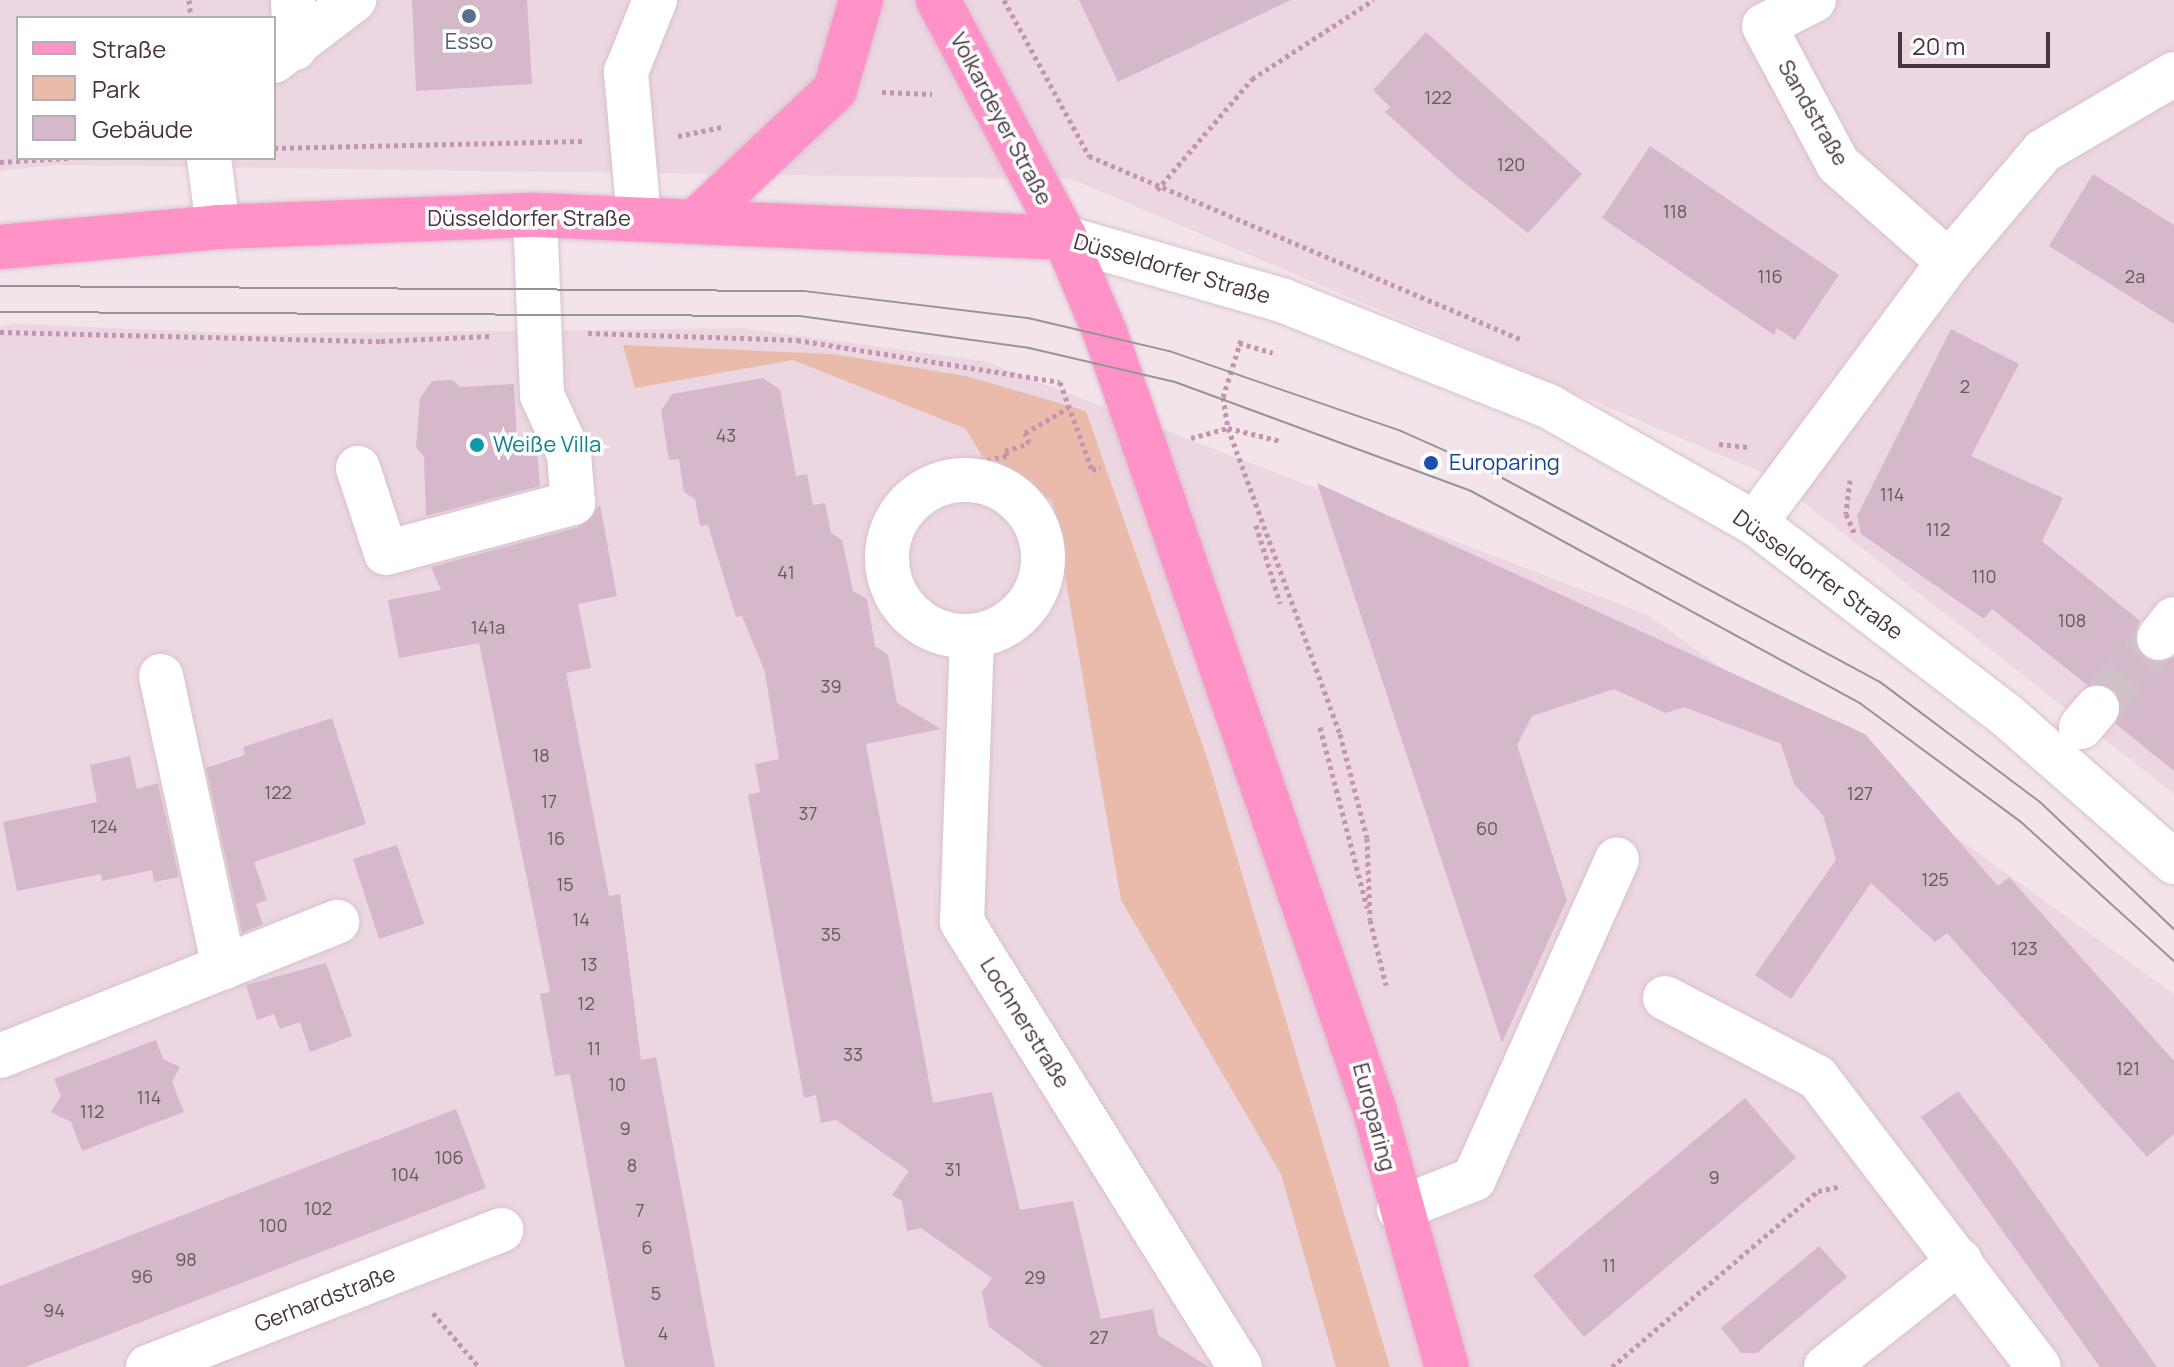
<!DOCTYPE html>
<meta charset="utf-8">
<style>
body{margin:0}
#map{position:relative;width:2174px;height:1367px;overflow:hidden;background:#f3e4ec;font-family:Manrope,sans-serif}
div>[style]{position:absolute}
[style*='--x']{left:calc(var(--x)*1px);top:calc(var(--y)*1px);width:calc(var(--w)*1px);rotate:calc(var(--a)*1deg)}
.residential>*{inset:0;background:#ebd6e1}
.green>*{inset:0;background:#eabbaa}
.building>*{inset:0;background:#d5b9ca}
.minor-tunnel>*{height:44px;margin-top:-22px;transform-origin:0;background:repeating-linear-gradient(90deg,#d0c1c9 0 44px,transparent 0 66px)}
.path>*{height:5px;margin-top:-2.5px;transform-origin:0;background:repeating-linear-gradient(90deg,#c297ae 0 4px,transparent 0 8px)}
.roads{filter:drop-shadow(0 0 2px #dac0ce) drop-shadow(0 0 2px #dac0ce)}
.minor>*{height:44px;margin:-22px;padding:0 22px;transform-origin:22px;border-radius:22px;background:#fff}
.minor>.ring{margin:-22px;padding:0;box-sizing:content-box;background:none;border:44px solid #fff;border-radius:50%}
.major>*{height:44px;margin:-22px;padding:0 22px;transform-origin:22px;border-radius:22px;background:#ff92c6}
.tram>*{height:2px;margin:-1px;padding:0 1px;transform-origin:1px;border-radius:1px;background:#959595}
.dots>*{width:22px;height:22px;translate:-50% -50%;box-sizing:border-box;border:4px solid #fff;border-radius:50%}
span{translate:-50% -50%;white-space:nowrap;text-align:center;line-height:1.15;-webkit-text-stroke:7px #fff;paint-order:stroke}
.number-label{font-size:18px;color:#6a5561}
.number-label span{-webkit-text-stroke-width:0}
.service-label{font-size:22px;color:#4e5e75}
.street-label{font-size:22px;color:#46343e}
.culture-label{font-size:22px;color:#0d838f}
.left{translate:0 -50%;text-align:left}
.transit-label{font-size:22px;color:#164399}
.legend{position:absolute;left:16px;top:16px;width:260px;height:144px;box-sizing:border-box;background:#fff;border:2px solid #b5aeb2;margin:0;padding:10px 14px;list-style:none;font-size:24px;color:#46343e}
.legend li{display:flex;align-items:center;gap:16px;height:40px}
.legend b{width:40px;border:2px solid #b5aeb2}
.scale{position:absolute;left:1898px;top:32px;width:152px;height:36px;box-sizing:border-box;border:4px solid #46343e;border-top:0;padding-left:10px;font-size:24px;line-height:28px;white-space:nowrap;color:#46343e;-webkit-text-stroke:6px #fff;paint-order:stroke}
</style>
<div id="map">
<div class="residential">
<i style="clip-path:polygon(evenodd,0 0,2174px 0,2174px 794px,1770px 476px,1071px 179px,56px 165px,0 171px,0 0,18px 18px,274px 18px,274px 158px,18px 158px,18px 18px)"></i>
<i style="clip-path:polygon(17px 324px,257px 334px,742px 328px,984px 361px,1648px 615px,2174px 994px,2174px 1367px,0 1367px,0 326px)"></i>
</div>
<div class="green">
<i style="clip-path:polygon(623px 345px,833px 354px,966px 376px,1086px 411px,1209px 764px,1390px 1367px,1336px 1367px,1281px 1174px,1121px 900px,1052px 500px,992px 473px,966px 429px,793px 360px,635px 388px)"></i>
</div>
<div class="building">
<i style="clip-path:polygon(412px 0,527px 0,532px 84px,416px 91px)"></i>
<i style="clip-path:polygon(1079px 0,1291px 0,1118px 82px)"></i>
<i style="clip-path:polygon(1426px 32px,1582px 174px,1528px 233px,1456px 176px,1385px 112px,1390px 107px,1373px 90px)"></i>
<i style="clip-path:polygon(1650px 146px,1839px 275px,1795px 340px,1777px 328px,1774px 335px,1602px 218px)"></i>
<i style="clip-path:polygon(2093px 174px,2174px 225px,2174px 324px,2049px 246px)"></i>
<i style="clip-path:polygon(1951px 329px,2019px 364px,1971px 456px,2063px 498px,2042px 541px,2140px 621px,2134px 635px,2143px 657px,2156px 663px,2174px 657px,2174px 771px,2116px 724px,2121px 700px,2112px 688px,2087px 685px,1992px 609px,1984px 619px,1861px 534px,1857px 516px)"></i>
<i style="clip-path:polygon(763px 378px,780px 390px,796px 476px,807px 474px,813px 505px,825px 503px,831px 533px,842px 540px,853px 591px,867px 599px,875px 646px,888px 655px,897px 703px,941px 729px,866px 744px,933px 1103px,992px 1092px,1020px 1210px,1073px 1201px,1101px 1319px,1153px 1309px,1158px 1335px,1209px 1367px,1043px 1367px,989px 1327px,982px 1292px,992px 1278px,921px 1228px,907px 1231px,902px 1201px,892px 1195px,909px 1171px,836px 1120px,821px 1123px,816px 1095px,804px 1098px,748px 795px,760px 792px,755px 764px,779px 759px,765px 672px,742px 616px,736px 617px,708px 525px,700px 526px,695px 499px,684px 492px,679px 459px,669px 460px,661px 411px,672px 394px)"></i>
<i style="clip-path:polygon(453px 380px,460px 387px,514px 384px,517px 442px,536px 441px,540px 486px,426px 516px,424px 457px,416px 447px,420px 398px,432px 381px)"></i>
<i style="clip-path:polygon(1317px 483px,1865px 734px,1998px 886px,2009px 877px,2174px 1061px,2174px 1134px,2147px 1157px,1947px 933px,1935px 942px,1871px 883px,1791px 999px,1755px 975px,1836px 860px,1823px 815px,1794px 784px,1781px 744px,1684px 707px,1666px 713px,1614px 689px,1532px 716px,1517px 745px,1567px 900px,1502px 1043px)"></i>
<i style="clip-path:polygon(600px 505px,617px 596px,578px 604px,591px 668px,566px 673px,609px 896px,620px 894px,641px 1060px,656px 1057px,715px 1367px,625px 1367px,570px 1074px,555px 1076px,540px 994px,550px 992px,479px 643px,399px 658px,388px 600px,441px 590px,431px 567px,579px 527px)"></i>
<i style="clip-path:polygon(332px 718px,366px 824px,254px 862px,267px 900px,256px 904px,263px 924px,242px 933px,206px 768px,245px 755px,243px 747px)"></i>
<i style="clip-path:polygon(130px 756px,137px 789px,158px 783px,179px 877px,154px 882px,152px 870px,102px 881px,101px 874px,17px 891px,3px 822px,97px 802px,90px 765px)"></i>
<i style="clip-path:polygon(397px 845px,424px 924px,379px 939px,353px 859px)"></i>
<i style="clip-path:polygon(326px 963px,352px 1036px,310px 1052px,300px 1022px,280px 1029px,274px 1014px,257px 1020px,246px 985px)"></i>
<i style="clip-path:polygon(156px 1040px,163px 1059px,180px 1067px,172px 1082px,184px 1112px,82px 1151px,71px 1122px,51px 1112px,61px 1096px,54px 1079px)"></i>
<i style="clip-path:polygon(1958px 1091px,2013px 1163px,2157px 1367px,2100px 1367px,1974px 1191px,1921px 1117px)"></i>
<i style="clip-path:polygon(1745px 1098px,1796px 1158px,1584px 1337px,1533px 1276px)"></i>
<i style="clip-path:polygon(456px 1109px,486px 1188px,25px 1367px,0 1367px,0 1286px)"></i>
<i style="clip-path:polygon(1819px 1246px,1847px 1277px,1757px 1353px,1741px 1353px,1721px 1328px)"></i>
</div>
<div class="minor-tunnel">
<i style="--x:2097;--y:708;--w:94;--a:-48.5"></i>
</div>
<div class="path">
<i style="--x:189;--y:0;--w:18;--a:84"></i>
<i style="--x:1004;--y:0;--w:178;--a:61.4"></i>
<i style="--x:1089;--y:156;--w:468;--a:23"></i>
<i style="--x:882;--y:92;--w:50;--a:2.3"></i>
<i style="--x:678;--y:136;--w:45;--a:-11.6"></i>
<i style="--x:274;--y:148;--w:310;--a:-1.3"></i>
<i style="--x:0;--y:162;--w:68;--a:-3.4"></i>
<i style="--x:1157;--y:190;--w:146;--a:-49.4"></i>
<i style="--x:1252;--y:79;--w:145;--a:-33.1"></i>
<i style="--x:0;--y:332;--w:381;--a:1.4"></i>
<i style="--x:381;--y:341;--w:109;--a:-2.6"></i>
<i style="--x:588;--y:333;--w:209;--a:1.9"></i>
<i style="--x:797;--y:340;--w:266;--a:9.1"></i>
<i style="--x:1060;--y:382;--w:94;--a:70"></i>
<i style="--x:1092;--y:470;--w:9;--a:-18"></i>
<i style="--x:1241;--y:340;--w:60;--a:107.5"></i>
<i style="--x:1223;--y:397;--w:31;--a:81"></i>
<i style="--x:1228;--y:428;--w:326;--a:69.9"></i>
<i style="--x:1340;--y:734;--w:107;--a:75.4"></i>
<i style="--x:1367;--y:838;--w:82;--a:87.9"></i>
<i style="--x:1370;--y:920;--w:67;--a:76.2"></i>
<i style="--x:1239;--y:343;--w:35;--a:16"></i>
<i style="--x:1191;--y:438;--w:38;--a:-15"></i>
<i style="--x:1228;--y:428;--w:55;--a:13.8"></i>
<i style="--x:1719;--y:444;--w:30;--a:6"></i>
<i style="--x:974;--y:479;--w:17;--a:-100"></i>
<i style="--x:971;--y:462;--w:36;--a:-9"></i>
<i style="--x:1007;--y:456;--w:5;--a:-112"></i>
<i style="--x:1005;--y:451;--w:25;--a:-18"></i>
<i style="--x:1029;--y:443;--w:11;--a:-112"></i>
<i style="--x:1025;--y:433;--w:50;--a:-30.2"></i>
<i style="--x:1850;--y:480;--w:34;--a:97"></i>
<i style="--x:1846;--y:514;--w:24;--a:66"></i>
<i style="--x:1256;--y:525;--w:82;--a:72.9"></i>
<i style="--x:1320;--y:727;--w:187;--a:75.4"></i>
<i style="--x:433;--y:1313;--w:71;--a:49.6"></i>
<i style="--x:1612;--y:1367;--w:271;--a:-40.5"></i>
<i style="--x:1818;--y:1191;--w:24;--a:-12"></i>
</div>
<div class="roads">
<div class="minor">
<i style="--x:293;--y:0;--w:48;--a:87.6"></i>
<i style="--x:1814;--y:0;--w:56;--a:152.5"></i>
<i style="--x:1764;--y:26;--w:157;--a:61.8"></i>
<i style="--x:1838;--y:164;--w:148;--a:41.4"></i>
<i style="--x:274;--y:61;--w:101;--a:-37.3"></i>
<i style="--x:209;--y:158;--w:70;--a:82.6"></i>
<i style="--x:639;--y:218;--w:147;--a:-95.1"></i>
<i style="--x:626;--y:72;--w:78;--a:-68.1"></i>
<i style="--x:1065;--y:238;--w:228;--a:16"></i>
<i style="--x:1284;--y:301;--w:284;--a:21.7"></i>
<i style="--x:1548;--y:406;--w:238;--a:29.5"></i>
<i style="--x:1755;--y:523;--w:315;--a:37.4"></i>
<i style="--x:2005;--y:714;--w:225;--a:41.2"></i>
<i style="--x:358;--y:468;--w:89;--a:71.8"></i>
<i style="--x:386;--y:553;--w:194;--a:-15"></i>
<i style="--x:573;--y:503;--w:49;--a:-94.7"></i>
<i style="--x:569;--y:454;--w:65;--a:-114.6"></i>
<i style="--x:542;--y:395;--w:180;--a:-92.2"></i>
<i class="ring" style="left:887px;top:480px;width:112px;height:112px"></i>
<i style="--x:1755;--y:523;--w:325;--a:-53.4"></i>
<i style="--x:1949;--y:262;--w:145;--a:-49.7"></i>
<i style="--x:2043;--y:151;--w:152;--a:-30.4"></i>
<i style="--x:972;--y:637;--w:285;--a:92"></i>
<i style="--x:962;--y:922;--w:525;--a:58.01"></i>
<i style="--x:2159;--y:638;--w:24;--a:-52"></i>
<i style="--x:161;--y:676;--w:298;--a:77.8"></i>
<i style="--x:2081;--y:727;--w:25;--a:-50"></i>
<i style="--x:1665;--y:998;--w:171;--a:27.5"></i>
<i style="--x:1817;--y:1077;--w:365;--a:52.6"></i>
<i style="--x:0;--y:1056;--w:363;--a:-21.7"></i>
<i style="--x:1399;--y:1209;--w:81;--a:-21.8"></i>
<i style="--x:1474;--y:1179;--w:350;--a:-65.9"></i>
<i style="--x:148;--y:1367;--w:379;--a:-21.2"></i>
<i style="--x:1826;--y:1367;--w:171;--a:-38.3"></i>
</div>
<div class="major">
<i style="--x:938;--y:0;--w:270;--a:61.9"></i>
<i style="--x:1065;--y:238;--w:105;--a:67.1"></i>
<i style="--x:1106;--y:335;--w:818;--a:70.88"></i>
<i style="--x:1374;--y:1108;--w:269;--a:74.3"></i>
<i style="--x:697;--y:220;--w:190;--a:-43.3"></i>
<i style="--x:835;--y:90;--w:94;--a:-73.9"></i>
<i style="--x:0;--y:247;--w:219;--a:-5.2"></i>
<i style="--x:218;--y:227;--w:317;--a:-2.2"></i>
<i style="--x:535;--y:215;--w:530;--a:2.48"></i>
</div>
</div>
<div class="tram">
<i style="--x:0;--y:286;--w:804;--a:0.36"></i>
<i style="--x:804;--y:291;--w:226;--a:6.9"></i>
<i style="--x:1028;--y:318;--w:145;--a:13.2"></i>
<i style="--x:1169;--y:351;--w:245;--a:19"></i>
<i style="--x:1401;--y:431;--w:89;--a:24"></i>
<i style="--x:1482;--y:467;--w:452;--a:28.4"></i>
<i style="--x:1880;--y:682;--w:201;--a:36.9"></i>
<i style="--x:2041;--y:803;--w:183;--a:43.5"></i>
<i style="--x:0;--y:312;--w:799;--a:0.29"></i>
<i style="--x:799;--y:316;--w:232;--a:7.9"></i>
<i style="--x:1029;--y:348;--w:150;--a:13.1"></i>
<i style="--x:1175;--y:382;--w:315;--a:20.2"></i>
<i style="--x:1471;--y:491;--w:444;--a:28.6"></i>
<i style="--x:1861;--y:704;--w:199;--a:36.4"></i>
<i style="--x:2021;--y:822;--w:207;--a:42.3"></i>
</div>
<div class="dots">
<i style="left:469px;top:16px;background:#5c6f8a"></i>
<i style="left:477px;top:445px;background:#0f9aa8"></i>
<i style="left:1431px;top:463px;background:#1a4fb4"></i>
</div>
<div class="number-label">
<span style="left:1438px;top:97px">122</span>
<span style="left:1511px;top:164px">120</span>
<span style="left:1675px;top:211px">118</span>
<span style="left:1770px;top:276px">116</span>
<span style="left:2135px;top:276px">2a</span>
<span style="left:1965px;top:386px">2</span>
<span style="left:726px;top:435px">43</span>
<span style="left:1892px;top:494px">114</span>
<span style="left:1938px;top:529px">112</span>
<span style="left:786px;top:572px">41</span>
<span style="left:1984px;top:576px">110</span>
<span style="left:2072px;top:620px">108</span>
<span style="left:488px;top:627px">141a</span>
<span style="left:831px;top:686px">39</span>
<span style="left:541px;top:755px">18</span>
<span style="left:278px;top:792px">122</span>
<span style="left:1860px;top:793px">127</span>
<span style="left:549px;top:801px">17</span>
<span style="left:808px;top:813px">37</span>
<span style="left:104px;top:826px">124</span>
<span style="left:1487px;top:828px">60</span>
<span style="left:556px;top:838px">16</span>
<span style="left:1935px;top:879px">125</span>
<span style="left:565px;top:884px">15</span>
<span style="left:581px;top:919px">14</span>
<span style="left:831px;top:934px">35</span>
<span style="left:2024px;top:948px">123</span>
<span style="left:589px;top:964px">13</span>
<span style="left:586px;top:1003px">12</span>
<span style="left:594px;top:1048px">11</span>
<span style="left:853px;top:1054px">33</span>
<span style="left:2128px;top:1068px">121</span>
<span style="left:617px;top:1084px">10</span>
<span style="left:149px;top:1097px">114</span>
<span style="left:92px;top:1111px">112</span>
<span style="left:625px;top:1128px">9</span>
<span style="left:449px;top:1157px">106</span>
<span style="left:632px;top:1165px">8</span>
<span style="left:953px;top:1169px">31</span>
<span style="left:405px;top:1174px">104</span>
<span style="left:1714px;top:1177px">9</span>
<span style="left:318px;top:1208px">102</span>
<span style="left:640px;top:1210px">7</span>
<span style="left:273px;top:1225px">100</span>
<span style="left:647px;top:1247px">6</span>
<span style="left:186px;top:1259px">98</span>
<span style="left:1609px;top:1265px">11</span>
<span style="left:142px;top:1276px">96</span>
<span style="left:1035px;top:1277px">29</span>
<span style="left:656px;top:1293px">5</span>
<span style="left:54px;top:1310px">94</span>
<span style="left:663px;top:1333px">4</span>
<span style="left:1099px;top:1337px">27</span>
</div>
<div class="service-label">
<span style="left:469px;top:42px">Esso</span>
</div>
<div class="street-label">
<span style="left:1813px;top:113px;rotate:60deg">Sandstraße</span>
<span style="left:1001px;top:119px;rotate:62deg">Volkardeyer Straße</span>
<span style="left:529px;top:219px">Düsseldorfer Straße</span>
<span style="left:1172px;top:269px;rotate:16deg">Düsseldorfer Straße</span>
<span style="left:1818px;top:575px;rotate:36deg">Düsseldorfer Straße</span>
<span style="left:1025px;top:1023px;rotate:58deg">Lochnerstraße</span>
<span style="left:1374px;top:1117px;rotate:75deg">Europaring</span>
<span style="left:325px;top:1299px;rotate:-21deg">Gerhardstraße</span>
</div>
<div class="culture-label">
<span class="left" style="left:493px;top:445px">Weiße Villa</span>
</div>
<div class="transit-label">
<span class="left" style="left:1449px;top:463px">Europaring</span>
</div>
<ul class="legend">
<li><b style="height:10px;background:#ff92c6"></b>Straße</li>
<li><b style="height:22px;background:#eabbaa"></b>Park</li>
<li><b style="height:22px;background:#d5b9ca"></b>Gebäude</li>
</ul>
<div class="scale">20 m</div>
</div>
